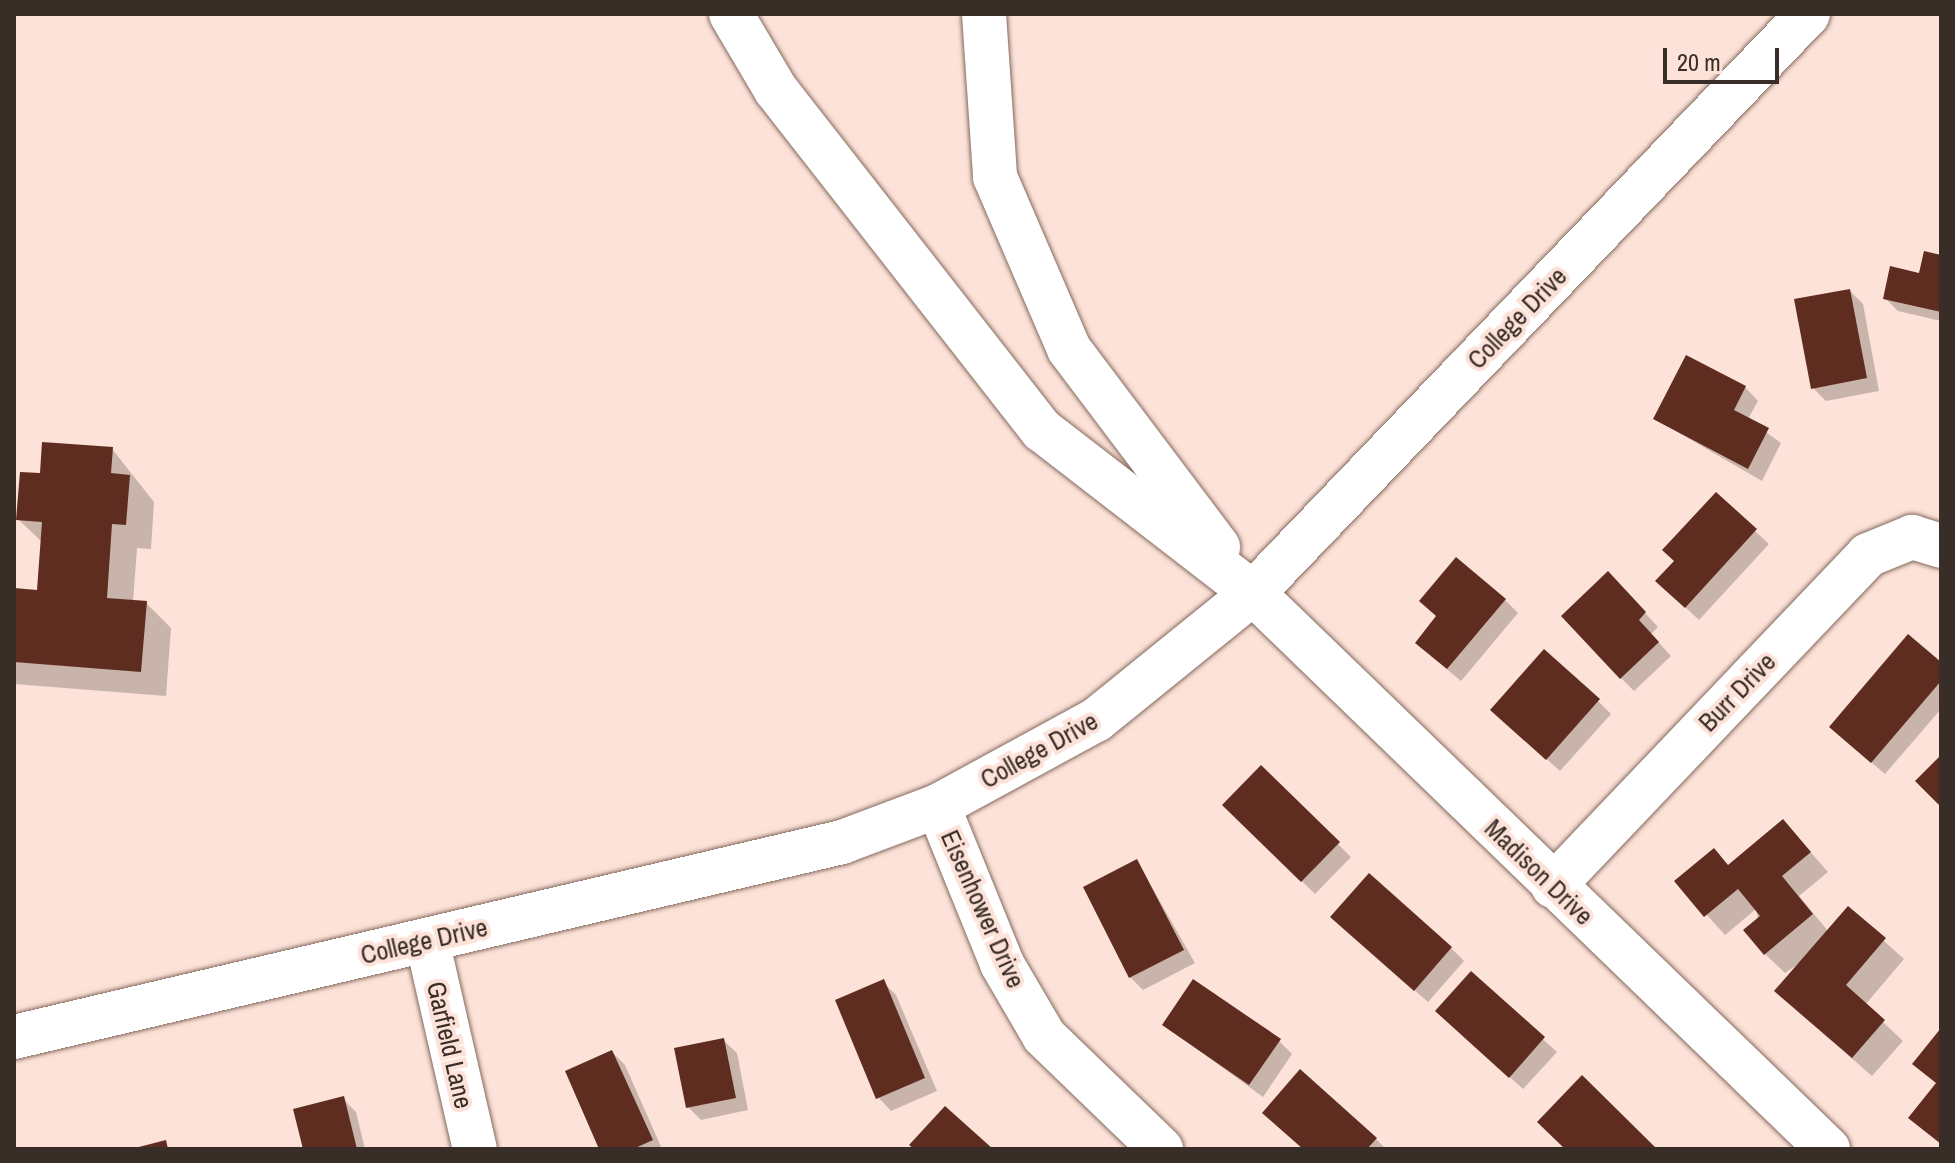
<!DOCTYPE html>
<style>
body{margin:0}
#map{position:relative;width:1955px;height:1163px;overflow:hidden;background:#fce2d8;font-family:"Archivo Narrow",sans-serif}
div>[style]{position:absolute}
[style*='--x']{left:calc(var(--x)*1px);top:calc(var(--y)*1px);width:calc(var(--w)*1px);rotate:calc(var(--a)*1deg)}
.shadow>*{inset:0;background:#0003}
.building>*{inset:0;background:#5e2d1f}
.roads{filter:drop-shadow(0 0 2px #84695e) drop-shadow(0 0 2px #84695e)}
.minor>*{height:44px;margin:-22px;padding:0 22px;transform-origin:22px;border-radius:22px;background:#fff}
.major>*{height:44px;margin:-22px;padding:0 22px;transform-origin:22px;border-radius:22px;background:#fff}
.highway>*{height:44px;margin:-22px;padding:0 22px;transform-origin:22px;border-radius:22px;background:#fff}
span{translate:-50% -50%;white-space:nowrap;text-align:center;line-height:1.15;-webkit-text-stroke:8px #fce2d8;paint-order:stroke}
.street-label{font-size:26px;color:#392d28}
.frame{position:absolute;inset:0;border:16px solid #392d28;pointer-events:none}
.scale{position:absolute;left:1663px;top:48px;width:116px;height:36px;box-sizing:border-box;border:4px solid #392d28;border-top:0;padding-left:10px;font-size:24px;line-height:28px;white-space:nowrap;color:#392d28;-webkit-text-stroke:6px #fce2d8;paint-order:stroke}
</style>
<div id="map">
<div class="shadow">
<i style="clip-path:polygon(1941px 257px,1941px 321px,1898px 311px,1885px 298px)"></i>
<i style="clip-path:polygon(1850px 291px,1863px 304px,1879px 391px,1826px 401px,1813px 388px)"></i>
<i style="clip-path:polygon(1745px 387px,1758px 401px,1748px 419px,1781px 443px,1762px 481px,1655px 419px)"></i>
<i style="clip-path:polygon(112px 449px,154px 502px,151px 549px,137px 548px,133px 602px,146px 603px,171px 628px,166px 696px,14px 684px,14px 590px,39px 592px,43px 543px,18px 519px,42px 475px)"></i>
<i style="clip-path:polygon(1716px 495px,1769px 544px,1699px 620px,1671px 594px,1676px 561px)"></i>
<i style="clip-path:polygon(1621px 587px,1658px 627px,1651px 634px,1671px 656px,1634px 691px,1621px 678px)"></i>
<i style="clip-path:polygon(1505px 600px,1518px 613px,1461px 681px,1431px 656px)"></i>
<i style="clip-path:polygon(1941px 665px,1941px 709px,1885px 774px,1845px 740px)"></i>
<i style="clip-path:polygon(1598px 701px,1611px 714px,1560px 771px,1506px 723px)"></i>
<i style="clip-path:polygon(1261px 768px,1351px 857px,1315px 894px,1224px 805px)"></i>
<i style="clip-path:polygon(1783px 821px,1828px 872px,1799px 896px,1828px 931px,1848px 909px,1904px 959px,1865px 1005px,1903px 1041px,1872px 1076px,1796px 1010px,1801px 962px,1785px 973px,1765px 954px,1756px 909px,1725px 935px,1677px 882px,1729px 866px)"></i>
<i style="clip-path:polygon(1137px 861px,1195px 963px,1143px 990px,1130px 977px)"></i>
<i style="clip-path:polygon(1346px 930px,1451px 948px,1464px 961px,1428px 1002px)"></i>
<i style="clip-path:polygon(1471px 974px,1557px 1052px,1523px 1089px,1451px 1024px)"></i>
<i style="clip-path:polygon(883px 982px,896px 995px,937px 1091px,891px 1111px,878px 1097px)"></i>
<i style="clip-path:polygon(1164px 1025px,1279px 1041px,1292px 1054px,1263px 1097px)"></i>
<i style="clip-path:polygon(723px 1040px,737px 1053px,748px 1110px,701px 1120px,688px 1107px)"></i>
<i style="clip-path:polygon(612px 1052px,625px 1065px,662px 1149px,601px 1149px)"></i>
<i style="clip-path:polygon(1300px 1072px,1376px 1139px,1386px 1149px,1304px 1149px)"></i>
<i style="clip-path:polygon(343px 1099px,356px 1112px,365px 1149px,305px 1149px)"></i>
</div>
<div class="building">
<i style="clip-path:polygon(1924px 251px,1941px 255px,1941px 312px,1883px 299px,1890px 266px,1919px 273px)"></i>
<i style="clip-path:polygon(1850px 289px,1867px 378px,1811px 389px,1794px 299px)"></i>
<i style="clip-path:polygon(1686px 355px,1746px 386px,1734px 410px,1769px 428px,1748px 469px,1653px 419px)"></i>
<i style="clip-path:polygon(42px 442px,113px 447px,111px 473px,130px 475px,126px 525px,112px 524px,107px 598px,147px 601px,141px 672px,14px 662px,14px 588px,37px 590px,42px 522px,16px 520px,20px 472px,40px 473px)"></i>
<i style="clip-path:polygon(1716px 492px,1757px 529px,1685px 608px,1655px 581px,1674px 561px,1662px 550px)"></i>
<i style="clip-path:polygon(1456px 557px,1506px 599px,1447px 669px,1415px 643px,1436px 616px,1419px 601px)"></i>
<i style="clip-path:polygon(1608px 571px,1646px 612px,1639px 620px,1659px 642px,1620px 679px,1561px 616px)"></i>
<i style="clip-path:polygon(1908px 634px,1941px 662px,1941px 681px,1871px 763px,1829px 727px)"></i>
<i style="clip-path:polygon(1544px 649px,1600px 699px,1546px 760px,1490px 710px)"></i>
<i style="clip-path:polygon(1941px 755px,1941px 807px,1915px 781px)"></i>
<i style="clip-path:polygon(1261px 765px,1340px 842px,1301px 882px,1222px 805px)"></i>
<i style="clip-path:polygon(1783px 819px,1811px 852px,1782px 876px,1813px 914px,1764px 955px,1743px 930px,1760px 916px,1738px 889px,1704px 917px,1674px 881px,1714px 848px,1728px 865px)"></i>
<i style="clip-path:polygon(1137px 859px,1184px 950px,1129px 978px,1083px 887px)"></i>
<i style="clip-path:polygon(1369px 873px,1452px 947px,1414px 991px,1330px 917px)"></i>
<i style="clip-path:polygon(1848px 906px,1886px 938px,1846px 985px,1885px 1020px,1852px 1058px,1774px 991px)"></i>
<i style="clip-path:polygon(1471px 971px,1545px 1037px,1509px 1078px,1435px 1011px)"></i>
<i style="clip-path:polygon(884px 979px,925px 1078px,876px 1099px,835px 1000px)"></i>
<i style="clip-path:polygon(1193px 979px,1281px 1039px,1249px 1085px,1162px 1025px)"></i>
<i style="clip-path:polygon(1941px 1028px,1941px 1144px,1908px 1118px,1936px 1083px,1912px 1064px)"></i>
<i style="clip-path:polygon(724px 1038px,736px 1098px,686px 1108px,674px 1048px)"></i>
<i style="clip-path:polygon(612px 1050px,653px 1140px,633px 1149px,599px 1149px,565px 1071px)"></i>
<i style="clip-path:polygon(1300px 1069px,1377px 1138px,1367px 1149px,1303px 1149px,1262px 1113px)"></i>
<i style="clip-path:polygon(1582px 1075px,1657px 1149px,1565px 1149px,1537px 1122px)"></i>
<i style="clip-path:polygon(344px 1096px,357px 1149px,303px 1149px,293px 1109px)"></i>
<i style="clip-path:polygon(945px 1106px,993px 1149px,914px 1149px,909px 1145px)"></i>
<i style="clip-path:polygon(166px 1140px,168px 1149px,135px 1149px,135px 1148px)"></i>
</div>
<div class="roads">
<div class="minor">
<i style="--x:1253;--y:593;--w:800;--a:44.04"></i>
<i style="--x:938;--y:806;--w:170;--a:67.9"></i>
<i style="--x:1002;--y:964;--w:83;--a:59.7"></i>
<i style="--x:1044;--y:1036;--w:163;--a:44"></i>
<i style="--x:1553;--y:886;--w:457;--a:-46.4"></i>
<i style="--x:1868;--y:555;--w:48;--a:-22.2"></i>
<i style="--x:1912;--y:537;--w:30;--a:17"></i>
<i style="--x:427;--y:940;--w:214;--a:77.1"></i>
</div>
<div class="major">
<i style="--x:14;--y:1037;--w:851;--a:-13.25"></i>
<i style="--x:842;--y:842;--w:103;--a:-20.6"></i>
<i style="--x:938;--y:806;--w:180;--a:-28.6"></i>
<i style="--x:1096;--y:720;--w:202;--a:-39"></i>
<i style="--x:1253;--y:593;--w:802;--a:-46.21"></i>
</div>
<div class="highway">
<i style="--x:731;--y:14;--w:88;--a:59.4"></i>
<i style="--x:776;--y:90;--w:432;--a:52"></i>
<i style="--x:1042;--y:430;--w:267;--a:37.7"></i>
<i style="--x:984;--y:14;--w:163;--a:86.1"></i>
<i style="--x:995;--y:177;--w:187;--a:66.7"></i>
<i style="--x:1069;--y:349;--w:248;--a:53"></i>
</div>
</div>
<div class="street-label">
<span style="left:1517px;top:318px;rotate:-46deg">College Drive</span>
<span style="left:1737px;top:692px;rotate:-46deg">Burr Drive</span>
<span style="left:1039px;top:750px;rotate:-29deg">College Drive</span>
<span style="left:1539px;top:872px;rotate:44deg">Madison Drive</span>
<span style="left:983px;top:909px;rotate:66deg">Eisenhower Drive</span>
<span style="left:424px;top:941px;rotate:-13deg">College Drive</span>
<span style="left:450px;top:1045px;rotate:77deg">Garfield Lane</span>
</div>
<div class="frame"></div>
<div class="scale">20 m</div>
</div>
